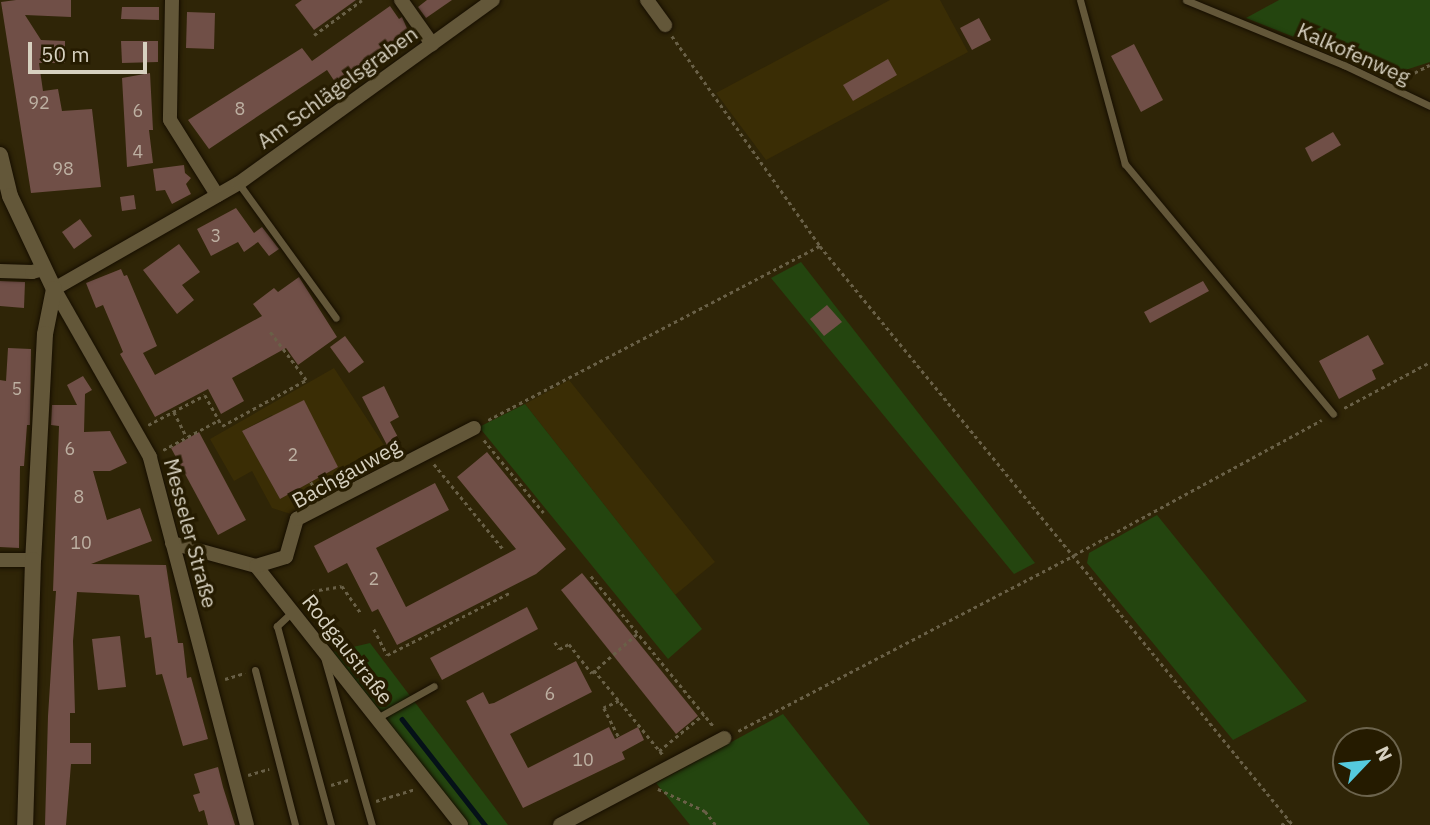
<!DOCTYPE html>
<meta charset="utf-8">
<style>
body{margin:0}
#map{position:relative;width:1430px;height:825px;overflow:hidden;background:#2f2507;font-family:"IBM Plex Sans",sans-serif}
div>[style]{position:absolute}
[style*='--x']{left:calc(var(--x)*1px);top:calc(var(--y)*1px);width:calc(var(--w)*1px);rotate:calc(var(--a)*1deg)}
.built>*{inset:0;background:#3a2d05}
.green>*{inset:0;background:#24450f}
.stream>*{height:4.5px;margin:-2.25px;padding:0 2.25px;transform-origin:2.25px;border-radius:2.25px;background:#051118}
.building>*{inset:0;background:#704f47}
.path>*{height:2.5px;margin-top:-1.25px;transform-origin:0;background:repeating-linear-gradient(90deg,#696047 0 3.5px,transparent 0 7px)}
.roads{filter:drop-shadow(0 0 2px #160e00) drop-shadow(0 0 2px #160e00)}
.service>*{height:7px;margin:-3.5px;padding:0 3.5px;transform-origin:3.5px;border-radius:3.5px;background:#635739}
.minor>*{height:14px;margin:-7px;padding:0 7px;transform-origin:7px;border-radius:7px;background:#635739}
.tertiary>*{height:16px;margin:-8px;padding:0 8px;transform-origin:8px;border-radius:8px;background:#635739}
span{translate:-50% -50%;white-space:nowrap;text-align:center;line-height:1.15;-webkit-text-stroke:7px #251b00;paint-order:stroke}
.number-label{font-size:18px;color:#bdb0a2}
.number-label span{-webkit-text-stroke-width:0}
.street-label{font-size:21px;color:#d7d1c0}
.north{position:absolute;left:1332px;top:727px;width:70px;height:70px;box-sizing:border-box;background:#251b00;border:2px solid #6c644d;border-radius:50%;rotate:64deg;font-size:19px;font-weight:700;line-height:28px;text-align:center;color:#d7d1c0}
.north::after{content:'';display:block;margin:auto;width:24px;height:32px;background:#55cade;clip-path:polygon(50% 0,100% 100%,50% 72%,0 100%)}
.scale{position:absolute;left:28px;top:42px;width:119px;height:32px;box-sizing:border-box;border:4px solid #d7d1c0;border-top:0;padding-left:9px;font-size:21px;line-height:24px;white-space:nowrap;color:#d7d1c0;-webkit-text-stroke:5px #251b00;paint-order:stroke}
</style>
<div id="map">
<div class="built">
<i style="clip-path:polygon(890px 0,940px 0,968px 52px,766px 160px,716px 93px)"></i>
<i style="clip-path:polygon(evenodd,334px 368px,395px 462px,294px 515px,272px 508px,252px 471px,234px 481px,210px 439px,334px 368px,272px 415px,288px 443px,338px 467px,280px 499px,242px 431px,272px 415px)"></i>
<i style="clip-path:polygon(569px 380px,715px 562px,675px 595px,525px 404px)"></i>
</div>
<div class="green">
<i style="clip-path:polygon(1279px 0,1430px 0,1430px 62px,1390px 75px,1246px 18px)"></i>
<i style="clip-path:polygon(801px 262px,1035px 563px,1014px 574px,771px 278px)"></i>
<i style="clip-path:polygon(525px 404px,702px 629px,668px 659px,479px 427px)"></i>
<i style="clip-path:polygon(1157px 515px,1307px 701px,1233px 740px,1087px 563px,1089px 553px)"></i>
<i style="clip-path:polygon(370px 643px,508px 825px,468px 825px,332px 652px)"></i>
<i style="clip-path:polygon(783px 714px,870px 825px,690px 825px,656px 783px)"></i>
</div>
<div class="stream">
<i style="--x:363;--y:670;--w:36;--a:51"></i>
<i style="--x:402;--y:719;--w:135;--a:51.9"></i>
</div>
<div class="building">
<i style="clip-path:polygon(16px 0,71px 0,71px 17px,25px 15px,41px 40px,65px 41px,65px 63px,39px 63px,43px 91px,58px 89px,62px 111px,92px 109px,101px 187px,31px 193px,1px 2px)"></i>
<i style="clip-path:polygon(302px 0,356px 0,314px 30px,295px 5px)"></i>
<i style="clip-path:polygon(427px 0,452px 0,426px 18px,418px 7px)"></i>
<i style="clip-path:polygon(390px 6px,399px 19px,402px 17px,409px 33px,345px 76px,335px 82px,327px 70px,209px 149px,188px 120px,302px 48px,312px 61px)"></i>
<i style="clip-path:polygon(122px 7px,159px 7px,159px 20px,121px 19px)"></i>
<i style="clip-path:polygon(187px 12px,215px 13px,214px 49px,186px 48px)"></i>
<i style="clip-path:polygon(979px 18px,991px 40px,972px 50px,960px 28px)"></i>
<i style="clip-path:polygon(121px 41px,158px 41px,158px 62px,122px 63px)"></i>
<i style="clip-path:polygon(1134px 44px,1163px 100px,1141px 112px,1111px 56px)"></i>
<i style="clip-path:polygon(888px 59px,897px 75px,853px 101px,843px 85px)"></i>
<i style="clip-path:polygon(150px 73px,153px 130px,149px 130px,153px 163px,127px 167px,122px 78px)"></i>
<i style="clip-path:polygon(1333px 132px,1341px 145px,1312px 162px,1305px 148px)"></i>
<i style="clip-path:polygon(184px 165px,185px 173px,191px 178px,186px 184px,191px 194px,172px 204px,165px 190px,156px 191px,153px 169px)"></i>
<i style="clip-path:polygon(134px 195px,136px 209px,122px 211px,120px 197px)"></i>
<i style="clip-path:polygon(236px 208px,254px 233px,262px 227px,279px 249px,269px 256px,258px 242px,244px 252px,238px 242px,211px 256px,197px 229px)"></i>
<i style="clip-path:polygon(80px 219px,92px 236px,74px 249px,62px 232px)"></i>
<i style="clip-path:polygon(179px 244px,200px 272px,182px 285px,194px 300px,177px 314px,143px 270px)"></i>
<i style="clip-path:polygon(121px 269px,124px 276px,127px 275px,157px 346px,143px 353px,155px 375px,262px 316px,253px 304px,274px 288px,278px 292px,299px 277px,337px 337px,298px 365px,286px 348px,232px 378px,244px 401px,221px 414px,208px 389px,155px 417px,120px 354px,123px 352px,103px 305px,96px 308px,86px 283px)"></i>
<i style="clip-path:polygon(0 281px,25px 282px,24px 308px,0 306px)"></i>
<i style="clip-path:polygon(1203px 281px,1209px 291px,1150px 323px,1144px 312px)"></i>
<i style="clip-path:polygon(827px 305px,842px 322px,824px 336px,810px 319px)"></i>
<i style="clip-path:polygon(1368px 335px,1384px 364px,1372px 370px,1376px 379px,1339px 399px,1319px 361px)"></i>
<i style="clip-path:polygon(345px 336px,364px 362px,349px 373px,330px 347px)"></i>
<i style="clip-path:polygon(8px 348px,31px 349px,30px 425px,27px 425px,24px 466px,20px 466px,19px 548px,0 547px,0 380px,6px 381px)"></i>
<i style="clip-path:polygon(83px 376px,92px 390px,85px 394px,84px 432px,110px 431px,127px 463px,110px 471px,93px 471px,107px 520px,140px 508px,152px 541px,91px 564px,166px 565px,178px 643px,183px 643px,187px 678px,191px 677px,208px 739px,183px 746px,162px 674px,156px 675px,151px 637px,145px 638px,139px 595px,77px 592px,73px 641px,75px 713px,70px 713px,70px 743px,91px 743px,91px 764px,71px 764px,66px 825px,45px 825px,48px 716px,56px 591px,53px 591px,59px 426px,51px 425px,52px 405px,77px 405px,67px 385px)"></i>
<i style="clip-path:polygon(384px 386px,399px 417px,390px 422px,400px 441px,388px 447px,362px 397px)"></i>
<i style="clip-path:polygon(304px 400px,338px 467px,280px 499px,242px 431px)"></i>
<i style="clip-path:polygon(199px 432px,246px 520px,218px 535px,171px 448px)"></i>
<i style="clip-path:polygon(487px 452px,566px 549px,536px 574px,397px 645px,378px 609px,372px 612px,347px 563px,328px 573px,314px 546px,435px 483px,449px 510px,376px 548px,406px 607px,516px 549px,457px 477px)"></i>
<i style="clip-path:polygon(582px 573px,698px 716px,676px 734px,561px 590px)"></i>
<i style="clip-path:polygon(527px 607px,538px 629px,442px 680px,430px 658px)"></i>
<i style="clip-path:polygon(120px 636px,126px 687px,98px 690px,92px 639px)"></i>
<i style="clip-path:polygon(576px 661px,592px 692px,510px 734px,528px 768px,609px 727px,615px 739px,638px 727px,644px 740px,622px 752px,625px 759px,523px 808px,466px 701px,483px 692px,489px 704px,494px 703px)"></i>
<i style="clip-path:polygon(218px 767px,223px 787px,235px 825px,208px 825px,204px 810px,199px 812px,193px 795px,200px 793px,194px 774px)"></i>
</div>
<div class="path">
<i style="--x:314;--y:35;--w:59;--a:-36.1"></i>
<i style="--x:672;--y:36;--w:257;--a:54.8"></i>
<i style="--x:820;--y:246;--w:748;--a:50.75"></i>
<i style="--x:1402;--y:79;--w:31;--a:-27"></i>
<i style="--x:1344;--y:408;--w:98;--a:-28.1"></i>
<i style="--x:174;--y:412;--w:28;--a:63"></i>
<i style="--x:488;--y:420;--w:375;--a:-27.7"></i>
<i style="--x:148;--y:425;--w:64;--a:-27.8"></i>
<i style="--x:205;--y:395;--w:35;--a:61"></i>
<i style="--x:222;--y:426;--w:96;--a:-28.7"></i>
<i style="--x:306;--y:380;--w:60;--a:-126.9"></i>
<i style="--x:484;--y:440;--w:94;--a:50.6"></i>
<i style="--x:163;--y:450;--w:64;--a:-28.2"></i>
<i style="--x:434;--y:464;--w:109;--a:50.9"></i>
<i style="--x:311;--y:482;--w:13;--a:61"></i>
<i style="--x:591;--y:576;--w:195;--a:50.8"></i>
<i style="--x:312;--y:591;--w:30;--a:-9"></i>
<i style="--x:342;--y:586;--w:32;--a:55"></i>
<i style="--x:374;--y:629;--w:29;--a:63"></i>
<i style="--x:387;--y:655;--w:137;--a:-26.9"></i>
<i style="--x:555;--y:642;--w:8;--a:60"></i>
<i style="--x:559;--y:649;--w:11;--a:-27"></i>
<i style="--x:569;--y:644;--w:37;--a:52"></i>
<i style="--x:592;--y:673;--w:61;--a:-41"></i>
<i style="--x:594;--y:670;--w:109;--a:50.9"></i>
<i style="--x:225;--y:679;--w:21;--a:-17"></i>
<i style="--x:619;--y:701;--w:17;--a:155"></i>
<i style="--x:604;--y:708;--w:33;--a:63"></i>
<i style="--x:738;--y:731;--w:379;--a:-27.6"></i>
<i style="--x:1074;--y:555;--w:282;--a:-28.6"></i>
<i style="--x:659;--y:751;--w:58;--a:-39.4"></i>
<i style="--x:248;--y:775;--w:22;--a:-16"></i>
<i style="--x:331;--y:785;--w:19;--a:-16"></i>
<i style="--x:658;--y:789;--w:52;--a:25.1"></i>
<i style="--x:705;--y:811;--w:18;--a:52"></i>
<i style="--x:376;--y:801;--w:39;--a:-17"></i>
<i style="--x:1281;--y:825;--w:9;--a:-32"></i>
</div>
<div class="roads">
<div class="service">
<i style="--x:1080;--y:0;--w:170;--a:74.7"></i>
<i style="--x:1125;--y:164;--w:325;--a:50.2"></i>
<i style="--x:1186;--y:0;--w:171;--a:22.4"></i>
<i style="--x:1344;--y:65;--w:95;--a:25.5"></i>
<i style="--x:239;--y:184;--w:165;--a:54.1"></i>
<i style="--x:292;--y:612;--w:21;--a:137"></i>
<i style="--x:277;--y:626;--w:206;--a:74.8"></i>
<i style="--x:324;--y:657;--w:175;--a:74.1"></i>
<i style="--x:255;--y:670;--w:160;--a:75.5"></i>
<i style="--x:377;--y:718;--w:65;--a:-29.3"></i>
</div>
<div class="minor">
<i style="--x:172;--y:0;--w:120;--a:91"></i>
<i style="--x:170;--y:120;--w:89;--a:57.9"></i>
<i style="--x:401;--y:0;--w:54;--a:54.8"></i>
<i style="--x:647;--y:0;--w:31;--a:54"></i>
<i style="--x:0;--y:271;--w:32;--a:2"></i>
<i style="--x:32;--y:272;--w:11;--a:-15"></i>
<i style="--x:172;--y:543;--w:87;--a:15.3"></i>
<i style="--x:256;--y:566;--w:330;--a:51.6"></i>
<i style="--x:0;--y:560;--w:33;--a:0"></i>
<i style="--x:256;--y:566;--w:31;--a:-17"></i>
<i style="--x:286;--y:557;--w:40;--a:-74"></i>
<i style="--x:297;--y:519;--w:199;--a:-27.2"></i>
<i style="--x:247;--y:825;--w:381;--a:-104.8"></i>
<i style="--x:150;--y:457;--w:193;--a:-119.7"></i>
<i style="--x:54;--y:289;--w:213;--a:-29.8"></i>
<i style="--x:239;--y:183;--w:313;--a:-35.8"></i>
<i style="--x:560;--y:825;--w:186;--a:-27.9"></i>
</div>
<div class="tertiary">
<i style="--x:0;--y:155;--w:42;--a:76.3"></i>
<i style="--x:10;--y:196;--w:103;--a:64.7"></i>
<i style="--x:54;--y:289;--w:46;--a:101.3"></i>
<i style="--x:45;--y:334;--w:226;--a:93"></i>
<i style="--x:33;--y:560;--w:265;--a:91.7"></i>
</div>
</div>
<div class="number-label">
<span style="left:39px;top:103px">92</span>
<span style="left:240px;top:109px">8</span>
<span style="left:138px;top:111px">6</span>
<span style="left:138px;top:152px">4</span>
<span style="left:63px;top:169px">98</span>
<span style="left:216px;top:236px">3</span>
<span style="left:17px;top:389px">5</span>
<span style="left:70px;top:449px">6</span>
<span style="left:293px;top:455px">2</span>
<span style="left:79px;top:497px">8</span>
<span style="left:81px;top:543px">10</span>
<span style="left:374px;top:579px">2</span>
<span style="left:550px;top:694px">6</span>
<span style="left:583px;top:760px">10</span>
</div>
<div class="street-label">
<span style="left:1354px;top:53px;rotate:24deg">Kalkofenweg</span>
<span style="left:337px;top:87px;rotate:-36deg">Am Schlägelsgraben</span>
<span style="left:346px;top:473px;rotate:-29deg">Bachgauweg</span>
<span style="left:191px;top:533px;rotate:75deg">Messeler Straße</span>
<span style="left:348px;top:649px;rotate:52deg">Rodgaustraße</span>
</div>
<div class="north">N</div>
<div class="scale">50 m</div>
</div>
